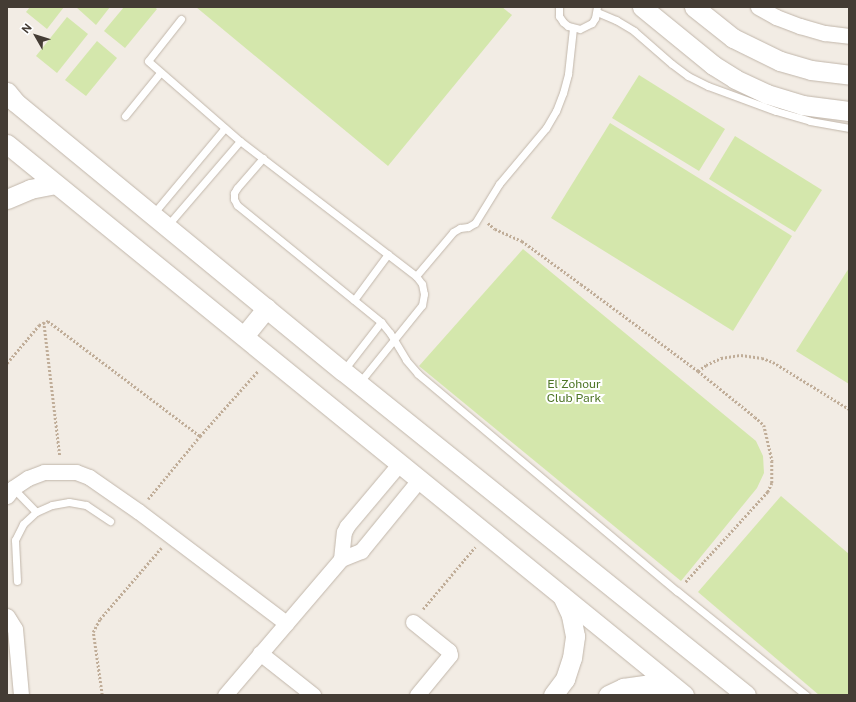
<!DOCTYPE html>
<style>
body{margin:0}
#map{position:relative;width:856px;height:702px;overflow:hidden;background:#f2ece4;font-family:"Public Sans",sans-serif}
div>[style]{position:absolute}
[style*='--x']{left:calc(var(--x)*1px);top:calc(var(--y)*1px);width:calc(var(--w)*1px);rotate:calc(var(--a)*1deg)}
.green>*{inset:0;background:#d4e7ac}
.path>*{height:2.5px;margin-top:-1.25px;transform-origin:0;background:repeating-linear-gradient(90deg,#c0ad98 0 2px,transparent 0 4px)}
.roads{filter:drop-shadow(0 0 1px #c1b6aa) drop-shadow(0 0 1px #c1b6aa)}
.service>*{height:7px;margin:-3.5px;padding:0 3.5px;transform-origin:3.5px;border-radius:3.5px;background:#fff}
.minor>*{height:15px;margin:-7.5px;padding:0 7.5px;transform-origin:7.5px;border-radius:7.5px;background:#fff}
.tertiary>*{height:19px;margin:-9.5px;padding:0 9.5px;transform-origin:9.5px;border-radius:9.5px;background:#fff}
span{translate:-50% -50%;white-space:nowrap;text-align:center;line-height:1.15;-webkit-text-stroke:4px #fff;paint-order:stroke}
.park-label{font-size:12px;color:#4f7627}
.frame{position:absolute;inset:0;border:8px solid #443c34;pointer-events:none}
.north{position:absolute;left:16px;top:16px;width:40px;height:40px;-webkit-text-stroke:3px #fff;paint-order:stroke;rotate:309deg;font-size:11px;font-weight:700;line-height:16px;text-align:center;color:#443c34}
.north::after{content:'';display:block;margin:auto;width:14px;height:18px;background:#443c34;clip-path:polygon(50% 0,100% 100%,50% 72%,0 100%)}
</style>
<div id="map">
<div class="green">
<i style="clip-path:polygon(30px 7px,64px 7px,47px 29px,26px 12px)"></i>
<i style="clip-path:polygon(76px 7px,110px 7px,96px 25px)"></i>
<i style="clip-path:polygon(124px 7px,154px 7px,157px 9px,125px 48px,104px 31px)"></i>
<i style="clip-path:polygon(196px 7px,502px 7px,512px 15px,388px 166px)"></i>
<i style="clip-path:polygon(67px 17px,88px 34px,57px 73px,36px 56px)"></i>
<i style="clip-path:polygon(97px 41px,117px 58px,86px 96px,65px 80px)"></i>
<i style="clip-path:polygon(639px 75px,725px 129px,699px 171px,612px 118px)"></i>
<i style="clip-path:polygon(610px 123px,792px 236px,733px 331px,551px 218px)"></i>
<i style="clip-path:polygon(735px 136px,822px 190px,795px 232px,709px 179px)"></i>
<i style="clip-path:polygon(523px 249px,756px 441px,763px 456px,764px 473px,757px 488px,681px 581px,419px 366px)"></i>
<i style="clip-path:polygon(849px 268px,849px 384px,796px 351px)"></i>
<i style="clip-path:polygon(781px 496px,849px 554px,849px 695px,819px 695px,698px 592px)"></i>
</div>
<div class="path">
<i style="--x:488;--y:223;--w:9;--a:41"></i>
<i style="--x:495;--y:229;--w:30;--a:24"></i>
<i style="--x:522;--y:241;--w:73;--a:36.1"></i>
<i style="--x:581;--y:284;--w:146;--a:36.6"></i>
<i style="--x:698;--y:371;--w:73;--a:38.9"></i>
<i style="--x:755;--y:417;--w:12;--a:42"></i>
<i style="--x:764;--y:425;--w:37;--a:77"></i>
<i style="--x:772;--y:461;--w:22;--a:90"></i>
<i style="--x:772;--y:483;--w:10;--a:114"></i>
<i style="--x:768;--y:492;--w:123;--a:132.4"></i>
<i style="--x:44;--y:322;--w:135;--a:83.2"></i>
<i style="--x:7;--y:363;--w:50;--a:-49.9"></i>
<i style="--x:39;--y:325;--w:10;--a:-24"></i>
<i style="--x:48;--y:321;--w:191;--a:37.1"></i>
<i style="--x:698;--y:371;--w:10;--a:-37"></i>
<i style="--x:706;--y:365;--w:17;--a:-25"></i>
<i style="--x:721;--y:358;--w:20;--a:-9"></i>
<i style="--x:741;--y:355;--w:21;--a:8"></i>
<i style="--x:762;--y:358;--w:12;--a:20"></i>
<i style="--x:773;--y:362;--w:89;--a:31.7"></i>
<i style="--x:148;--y:499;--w:82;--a:-50.5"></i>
<i style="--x:200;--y:436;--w:87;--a:-48.3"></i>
<i style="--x:423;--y:609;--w:81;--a:-50"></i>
<i style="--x:102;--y:695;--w:64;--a:-98.1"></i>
<i style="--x:93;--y:632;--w:15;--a:-62"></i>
<i style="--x:100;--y:619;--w:94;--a:-49.3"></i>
</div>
<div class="roads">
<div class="service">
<i style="--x:559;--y:7;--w:9;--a:90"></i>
<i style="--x:559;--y:16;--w:7;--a:56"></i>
<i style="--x:563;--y:22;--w:6;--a:39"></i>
<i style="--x:568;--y:26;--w:12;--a:14"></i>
<i style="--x:580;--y:29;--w:13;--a:-27"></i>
<i style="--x:592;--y:23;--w:6;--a:-59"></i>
<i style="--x:595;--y:18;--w:11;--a:-80"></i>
<i style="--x:597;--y:12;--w:21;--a:23"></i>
<i style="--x:616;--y:20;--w:21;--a:31"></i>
<i style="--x:634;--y:31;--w:50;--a:41"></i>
<i style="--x:672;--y:64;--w:20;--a:37"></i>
<i style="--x:688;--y:76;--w:22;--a:27"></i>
<i style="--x:708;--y:86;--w:72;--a:20.2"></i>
<i style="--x:776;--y:111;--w:35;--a:16"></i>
<i style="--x:810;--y:121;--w:40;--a:10"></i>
<i style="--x:181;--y:19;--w:53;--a:128.2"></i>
<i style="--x:148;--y:61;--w:122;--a:41"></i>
<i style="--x:240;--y:141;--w:222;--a:37.5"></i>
<i style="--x:416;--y:276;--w:10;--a:53"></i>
<i style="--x:422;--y:284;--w:10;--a:79"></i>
<i style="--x:424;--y:294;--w:11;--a:100"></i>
<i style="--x:422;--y:305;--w:100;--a:128.9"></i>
<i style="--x:125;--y:116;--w:55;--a:-50.9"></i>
<i style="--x:263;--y:158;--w:40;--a:131"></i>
<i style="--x:237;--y:188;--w:6;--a:121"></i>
<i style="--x:234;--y:193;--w:6;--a:90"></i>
<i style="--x:234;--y:199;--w:7;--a:63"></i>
<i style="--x:237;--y:205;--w:186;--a:39.1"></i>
<i style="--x:381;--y:322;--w:14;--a:51"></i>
<i style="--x:390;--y:333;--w:31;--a:59"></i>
<i style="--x:406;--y:360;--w:18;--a:49"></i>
<i style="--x:418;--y:374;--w:338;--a:40"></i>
<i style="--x:677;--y:591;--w:166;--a:38.9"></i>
<i style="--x:153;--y:214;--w:112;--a:-50.1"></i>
<i style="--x:167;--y:226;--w:112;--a:-49.3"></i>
<i style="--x:416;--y:276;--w:57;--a:-49.9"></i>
<i style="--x:453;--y:232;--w:8;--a:-30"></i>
<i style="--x:460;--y:228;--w:8;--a:-7"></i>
<i style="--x:468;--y:227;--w:8;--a:-30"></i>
<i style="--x:475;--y:223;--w:46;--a:-58.4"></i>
<i style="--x:499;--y:184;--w:73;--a:-50"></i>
<i style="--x:546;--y:128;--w:20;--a:-60"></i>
<i style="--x:556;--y:111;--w:19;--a:-69"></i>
<i style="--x:563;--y:93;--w:20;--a:-75"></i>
<i style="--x:568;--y:74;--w:46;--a:-83.8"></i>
<i style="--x:354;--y:300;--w:57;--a:-53.5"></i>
<i style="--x:343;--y:371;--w:62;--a:-52.2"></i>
<i style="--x:13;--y:488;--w:33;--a:46"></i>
<i style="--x:17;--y:581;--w:41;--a:-92.8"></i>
<i style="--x:15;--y:540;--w:18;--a:-63"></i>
<i style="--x:23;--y:524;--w:18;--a:-43"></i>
<i style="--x:36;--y:512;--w:17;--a:-24"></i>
<i style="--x:52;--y:505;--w:17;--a:-10"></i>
<i style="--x:69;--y:502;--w:17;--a:10"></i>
<i style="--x:86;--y:505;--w:29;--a:34"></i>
</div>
<div class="minor">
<i style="--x:758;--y:7;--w:21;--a:29"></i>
<i style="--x:776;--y:17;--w:26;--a:21"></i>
<i style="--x:800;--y:26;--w:26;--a:16"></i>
<i style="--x:825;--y:33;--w:24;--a:7"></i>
<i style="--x:7;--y:496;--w:10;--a:-53"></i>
<i style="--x:13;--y:488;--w:18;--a:-34"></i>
<i style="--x:28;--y:478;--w:17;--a:-21"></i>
<i style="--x:44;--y:472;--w:32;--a:0"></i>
<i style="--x:76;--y:472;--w:14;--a:21"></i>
<i style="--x:89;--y:477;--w:60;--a:34.8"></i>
<i style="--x:138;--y:511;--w:186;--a:37.1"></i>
<i style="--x:341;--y:559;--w:27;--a:-84"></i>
<i style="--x:344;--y:532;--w:7;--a:-63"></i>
<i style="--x:347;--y:526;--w:82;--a:-49.9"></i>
<i style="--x:7;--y:616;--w:15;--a:58"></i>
<i style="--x:15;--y:629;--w:66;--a:84.8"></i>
<i style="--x:413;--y:622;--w:46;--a:38.9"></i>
<i style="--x:449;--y:651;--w:4;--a:76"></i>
<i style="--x:450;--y:655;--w:52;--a:129.5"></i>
<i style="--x:260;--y:653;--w:68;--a:38.4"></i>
<i style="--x:225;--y:695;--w:179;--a:-49.5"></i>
<i style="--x:341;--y:559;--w:22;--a:-22"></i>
<i style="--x:361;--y:551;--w:92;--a:-50.8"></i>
</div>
<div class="tertiary">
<i style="--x:642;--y:7;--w:92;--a:39.2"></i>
<i style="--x:713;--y:65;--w:26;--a:32"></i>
<i style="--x:735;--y:79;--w:35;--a:25"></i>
<i style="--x:767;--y:94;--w:37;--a:17"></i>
<i style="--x:802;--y:105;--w:47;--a:7.3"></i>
<i style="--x:694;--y:7;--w:50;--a:38.5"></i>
<i style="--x:733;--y:38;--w:52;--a:26.1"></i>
<i style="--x:780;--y:61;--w:32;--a:16"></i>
<i style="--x:811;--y:70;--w:38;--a:7"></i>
<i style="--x:7;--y:92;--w:13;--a:51"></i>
<i style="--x:15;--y:102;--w:424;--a:39.4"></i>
<i style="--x:343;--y:371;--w:517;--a:38.8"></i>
<i style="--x:7;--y:144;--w:873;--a:39.14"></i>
<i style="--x:7;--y:199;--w:25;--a:-23"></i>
<i style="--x:30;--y:189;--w:25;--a:-11"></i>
<i style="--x:244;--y:336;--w:36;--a:-51"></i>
<i style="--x:553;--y:695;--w:20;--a:-53"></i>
<i style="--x:565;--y:679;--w:22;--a:-72"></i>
<i style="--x:572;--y:658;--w:22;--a:-82"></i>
<i style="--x:575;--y:636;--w:21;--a:-101"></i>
<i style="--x:571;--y:615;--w:21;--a:-115"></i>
<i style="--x:608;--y:695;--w:17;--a:-25"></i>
<i style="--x:623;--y:688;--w:27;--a:-8"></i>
<i style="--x:650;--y:684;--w:24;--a:9"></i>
</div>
</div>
<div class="park-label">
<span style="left:574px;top:392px">El Zohour<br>Club Park</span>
</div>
<div class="frame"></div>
<div class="north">N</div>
</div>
